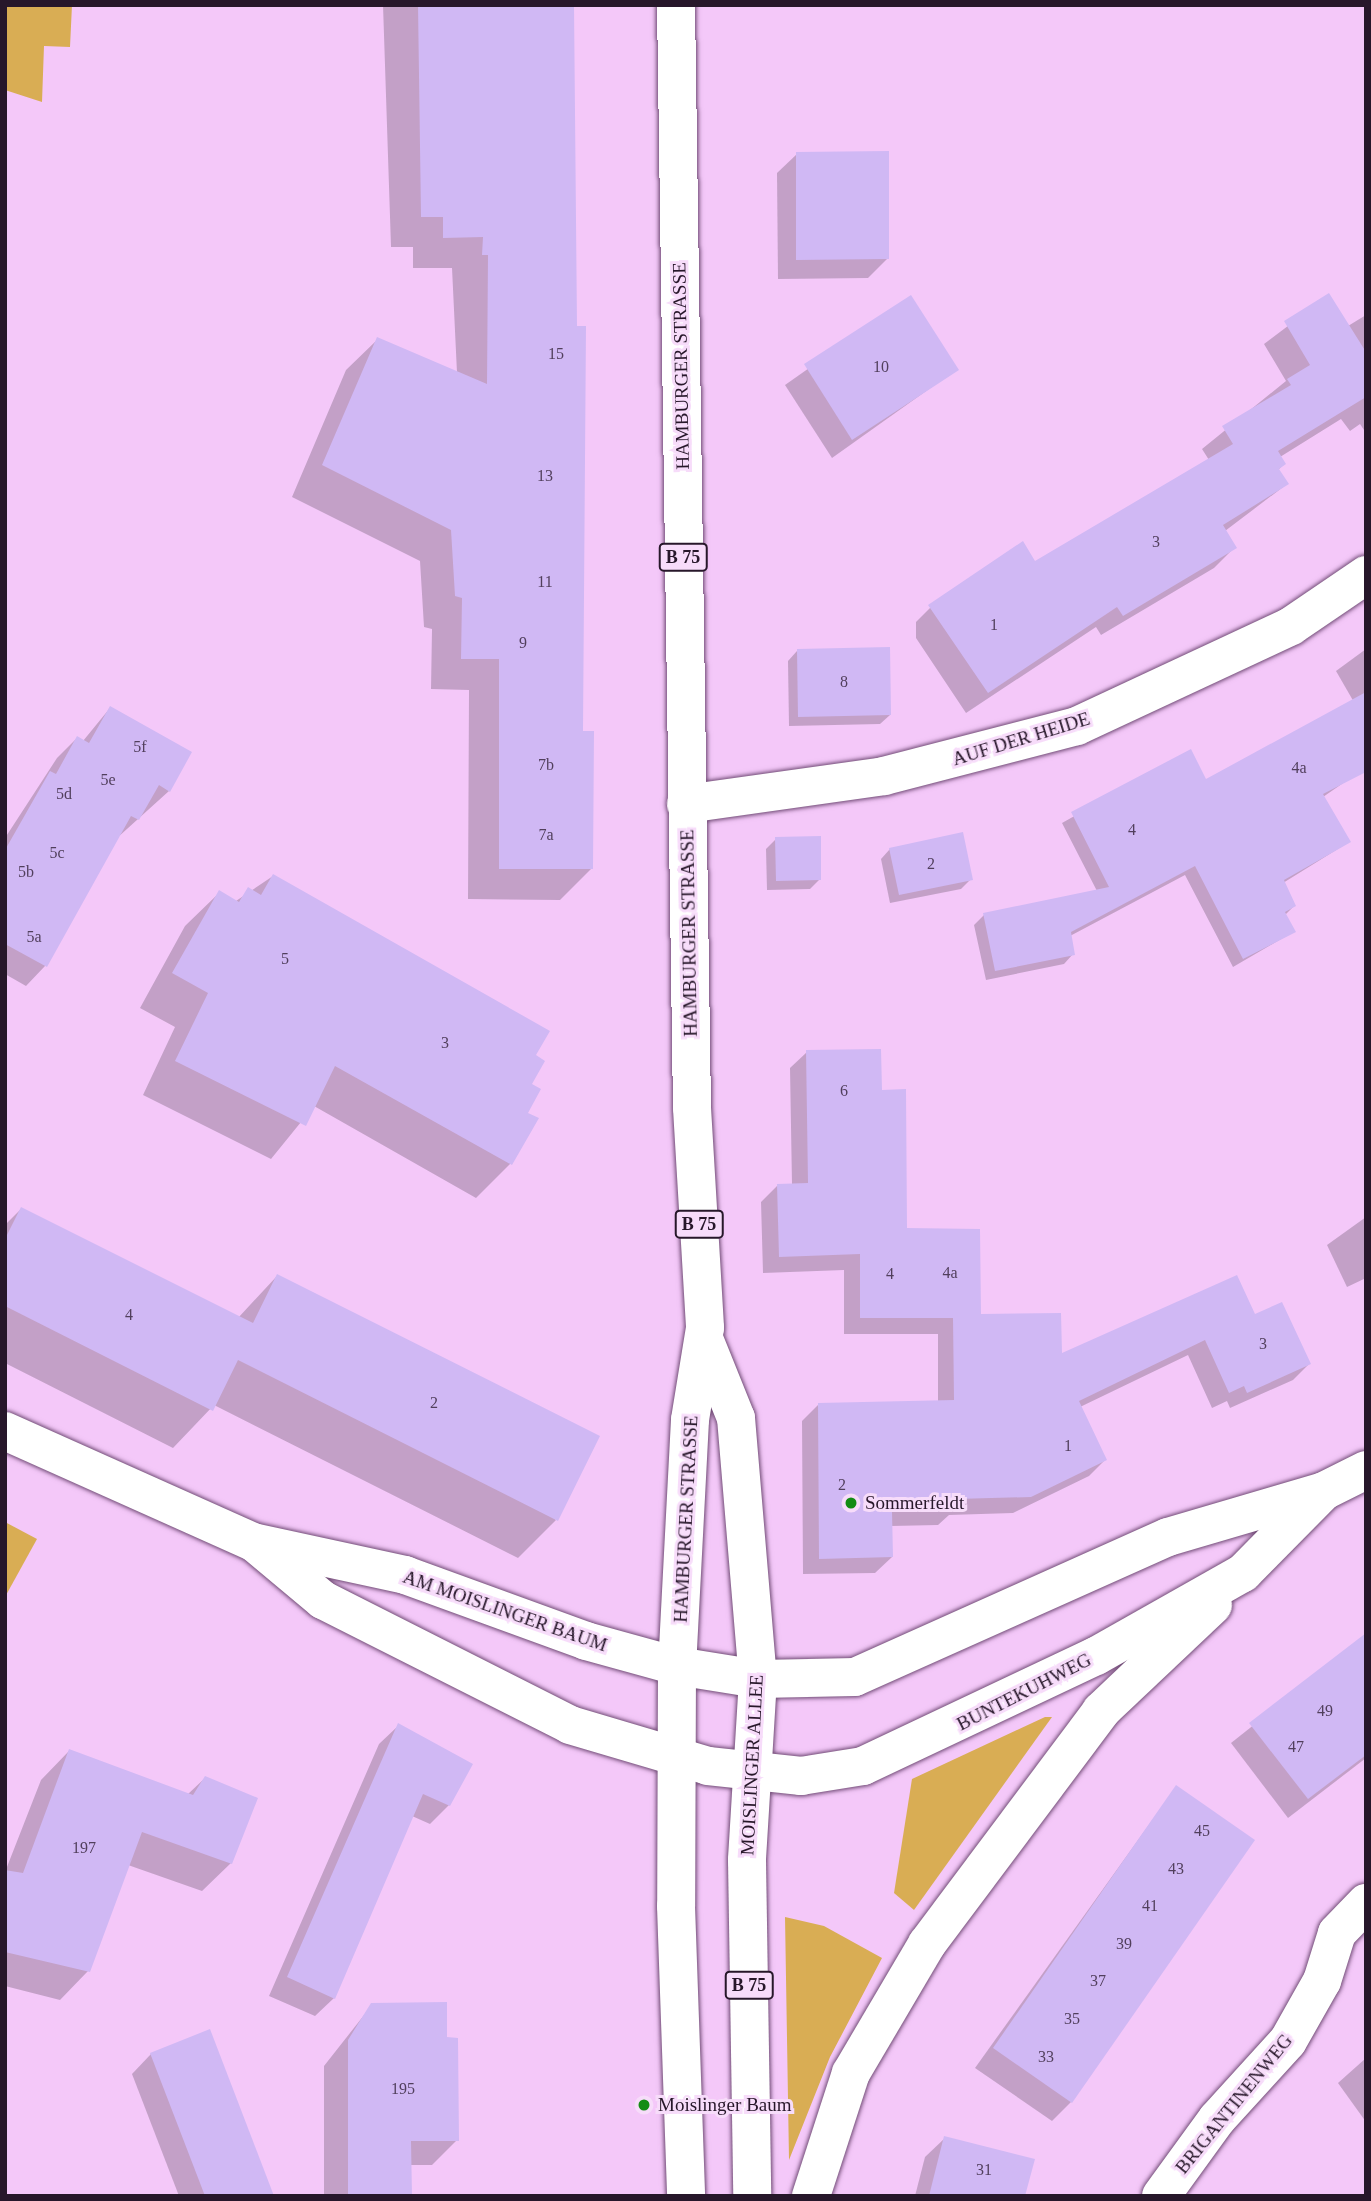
<!DOCTYPE html>
<style>
body{margin:0}
#map{position:relative;width:1371px;height:2201px;overflow:hidden;background:#f4c8f9;font-family:Georgia,serif}
div>[style]{position:absolute}
[style*='--x']{left:calc(var(--x)*1px);top:calc(var(--y)*1px);width:calc(var(--w)*1px);rotate:calc(var(--a)*1deg)}
.green>*{inset:0;background:#d9ad54}
.shadow>*{inset:0;background:#0003}
.building>*{inset:0;background:#d0b8f4}
.roads{filter:drop-shadow(0 0 2px #724c77) drop-shadow(0 0 2px #724c77)}
.minor>*{height:38px;margin:-19px;padding:0 19px;transform-origin:19px;border-radius:19px;background:#fff}
.major>*{height:38px;margin:-19px;padding:0 19px;transform-origin:19px;border-radius:19px;background:#fff}
.dots>*{width:19px;height:19px;translate:-50% -50%;box-sizing:border-box;border:4px solid #f7dcfa;border-radius:50%}
span{translate:-50% -50%;white-space:nowrap;text-align:center;line-height:1.15;-webkit-text-stroke:6px #f7dcfa;paint-order:stroke}
.number-label{font-size:16px;color:#513f5c}
.number-label span{-webkit-text-stroke-width:0}
.shield-label span{padding:2px 5px;background:#f7dcfa;border:2px solid;border-radius:5px;-webkit-text-stroke-width:0}
.shield-label{font-size:18px;color:#27172a;font-weight:700}
.street-label{font-size:19px;color:#27172a}
.poi-label{font-size:19px;color:#27172a}
.left{translate:0 -50%;text-align:left}
.frame{position:absolute;inset:0;border:7px solid #27172a;pointer-events:none}
</style>
<div id="map">
<div class="green">
<i style="clip-path:polygon(5px 5px,72px 5px,70px 47px,44px 46px,42px 102px,5px 90px)"></i>
<i style="clip-path:polygon(5px 1522px,37px 1539px,5px 1597px)"></i>
<i style="clip-path:polygon(1045px 1717px,1052px 1717px,914px 1910px,894px 1893px,912px 1779px)"></i>
<i style="clip-path:polygon(785px 1917px,824px 1926px,882px 1958px,830px 2057px,789px 2160px)"></i>
</div>
<div class="shadow">
<i style="clip-path:polygon(383px 5px,570px 5px,581px 732px,592px 868px,560px 900px,468px 899px,469px 690px,431px 689px,432px 629px,424px 627px,420px 561px,292px 497px,346px 370px,378px 339px,457px 373px,452px 268px,413px 268px,413px 247px,391px 247px)"></i>
<i style="clip-path:polygon(797px 154px,888px 258px,868px 278px,778px 279px,777px 173px)"></i>
<i style="clip-path:polygon(1329px 295px,1348px 326px,1366px 315px,1366px 433px,1360px 424px,1350px 431px,1341px 419px,1280px 457px,1284px 464px,1278px 470px,1287px 484px,1225px 531px,1235px 547px,1214px 568px,1101px 635px,1096px 627px,966px 713px,916px 638px,916px 622px,937px 601px,1035px 563px,1209px 460px,1202px 449px,1286px 381px,1264px 344px)"></i>
<i style="clip-path:polygon(910px 297px,957px 369px,832px 458px,785px 385px)"></i>
<i style="clip-path:polygon(1366px 649px,1366px 723px,1336px 671px)"></i>
<i style="clip-path:polygon(797px 651px,890px 715px,880px 724px,789px 726px,788px 661px)"></i>
<i style="clip-path:polygon(110px 708px,169px 791px,117px 838px,45px 966px,26px 986px,5px 974px,5px 838px,57px 758px,77px 738px,83px 741px)"></i>
<i style="clip-path:polygon(1190px 751px,1206px 781px,1349px 779px,1323px 797px,1349px 842px,1283px 883px,1294px 906px,1285px 915px,1293px 932px,1233px 967px,1185px 875px,1070px 936px,1073px 954px,1064px 964px,986px 980px,974px 925px,984px 915px,1097px 891px,1062px 823px)"></i>
<i style="clip-path:polygon(776px 839px,820px 879px,810px 889px,767px 890px,766px 849px)"></i>
<i style="clip-path:polygon(890px 849px,971px 879px,961px 889px,890px 903px,881px 859px)"></i>
<i style="clip-path:polygon(273px 876px,529px 1084px,526px 1113px,536px 1119px,510px 1164px,476px 1198px,314px 1106px,271px 1159px,143px 1095px,175px 1027px,140px 1008px,185px 926px,219px 893px,236px 901px)"></i>
<i style="clip-path:polygon(807px 1052px,880px 1091px,905px 1230px,979px 1315px,1060px 1356px,1254px 1317px,1309px 1364px,1293px 1380px,1230px 1408px,1227px 1401px,1212px 1408px,1188px 1355px,1080px 1407px,1105px 1460px,1089px 1476px,1013px 1513px,949px 1515px,938px 1525px,891px 1526px,892px 1557px,875px 1573px,803px 1574px,802px 1421px,818px 1405px,938px 1402px,938px 1334px,844px 1334px,844px 1270px,763px 1273px,761px 1202px,777px 1186px,792px 1185px,790px 1068px)"></i>
<i style="clip-path:polygon(21px 1209px,238px 1318px,277px 1276px,556px 1520px,518px 1558px,214px 1405px,173px 1448px,5px 1363px,5px 1225px)"></i>
<i style="clip-path:polygon(1366px 1217px,1366px 1278px,1347px 1287px,1327px 1245px)"></i>
<i style="clip-path:polygon(1366px 1636px,1366px 1758px,1288px 1818px,1231px 1743px)"></i>
<i style="clip-path:polygon(398px 1726px,449px 1805px,430px 1824px,412px 1816px,334px 1998px,315px 2016px,269px 1996px,379px 1744px)"></i>
<i style="clip-path:polygon(69px 1751px,187px 1795px,205px 1778px,231px 1863px,202px 1891px,128px 1865px,88px 1971px,60px 2000px,5px 1986px,5px 1872px,41px 1780px)"></i>
<i style="clip-path:polygon(1176px 1787px,1071px 2102px,1052px 2121px,975px 2068px)"></i>
<i style="clip-path:polygon(372px 2005px,445px 2039px,457px 2140px,432px 2165px,410px 2165px,409px 2196px,324px 2196px,324px 2066px)"></i>
<i style="clip-path:polygon(151px 2054px,268px 2196px,179px 2196px,132px 2074px)"></i>
<i style="clip-path:polygon(1366px 2058px,1366px 2122px,1338px 2083px)"></i>
<i style="clip-path:polygon(945px 2138px,1024px 2196px,915px 2196px,925px 2157px)"></i>
</div>
<div class="building">
<i style="clip-path:polygon(418px 5px,574px 5px,577px 326px,586px 326px,583px 731px,594px 731px,593px 869px,499px 869px,499px 659px,461px 659px,462px 598px,455px 596px,451px 530px,322px 465px,377px 337px,487px 384px,488px 255px,482px 255px,483px 237px,443px 238px,443px 217px,421px 217px)"></i>
<i style="clip-path:polygon(889px 151px,889px 259px,796px 260px,796px 152px)"></i>
<i style="clip-path:polygon(1329px 293px,1366px 352px,1366px 397px,1278px 451px,1286px 464px,1279px 469px,1289px 484px,1223px 525px,1237px 548px,1123px 616px,1117px 607px,988px 693px,928px 605px,1023px 541px,1035px 561px,1233px 444px,1222px 426px,1291px 385px,1287px 379px,1310px 365px,1284px 321px)"></i>
<i style="clip-path:polygon(911px 295px,959px 370px,852px 440px,804px 364px)"></i>
<i style="clip-path:polygon(890px 647px,891px 715px,798px 717px,797px 649px)"></i>
<i style="clip-path:polygon(1366px 692px,1366px 772px,1323px 794px,1351px 842px,1284px 880px,1296px 906px,1285px 912px,1296px 932px,1243px 959px,1195px 866px,1071px 932px,1075px 955px,995px 971px,983px 913px,1109px 887px,1071px 812px,1191px 749px,1206px 779px)"></i>
<i style="clip-path:polygon(110px 706px,192px 752px,170px 792px,159px 785px,139px 820px,131px 816px,47px 967px,5px 944px,5px 850px,50px 771px,56px 774px,77px 736px,89px 743px)"></i>
<i style="clip-path:polygon(963px 832px,973px 880px,899px 895px,889px 848px)"></i>
<i style="clip-path:polygon(821px 836px,821px 880px,776px 881px,775px 837px)"></i>
<i style="clip-path:polygon(273px 874px,550px 1031px,536px 1055px,545px 1061px,532px 1084px,541px 1089px,528px 1113px,539px 1118px,512px 1165px,335px 1066px,306px 1126px,175px 1061px,208px 993px,172px 973px,219px 890px,239px 902px,248px 887px,261px 895px)"></i>
<i style="clip-path:polygon(881px 1049px,882px 1090px,906px 1089px,907px 1228px,980px 1229px,981px 1314px,1061px 1313px,1062px 1353px,1237px 1275px,1255px 1314px,1282px 1302px,1311px 1364px,1247px 1393px,1244px 1386px,1229px 1393px,1205px 1340px,1079px 1401px,1107px 1460px,1031px 1497px,956px 1499px,956px 1510px,892px 1511px,893px 1557px,819px 1559px,818px 1403px,954px 1400px,953px 1318px,860px 1318px,860px 1254px,779px 1257px,777px 1184px,808px 1183px,806px 1050px)"></i>
<i style="clip-path:polygon(21px 1207px,253px 1323px,277px 1274px,600px 1436px,558px 1521px,238px 1360px,213px 1411px,5px 1306px,5px 1239px)"></i>
<i style="clip-path:polygon(1366px 1633px,1366px 1755px,1308px 1799px,1249px 1723px)"></i>
<i style="clip-path:polygon(398px 1723px,473px 1764px,450px 1806px,423px 1794px,335px 1999px,287px 1977px)"></i>
<i style="clip-path:polygon(69px 1749px,193px 1795px,205px 1776px,258px 1798px,232px 1864px,142px 1832px,90px 1972px,5px 1952px,5px 1870px,23px 1873px)"></i>
<i style="clip-path:polygon(1176px 1785px,1255px 1840px,1072px 2103px,993px 2048px)"></i>
<i style="clip-path:polygon(447px 2002px,447px 2037px,458px 2038px,459px 2141px,411px 2141px,412px 2196px,348px 2196px,348px 2040px,371px 2003px)"></i>
<i style="clip-path:polygon(210px 2029px,274px 2196px,205px 2196px,150px 2053px)"></i>
<i style="clip-path:polygon(944px 2136px,1035px 2159px,1025px 2196px,929px 2196px)"></i>
</div>
<div class="roads">
<div class="minor">
<i style="--x:686;--y:804;--w:200;--a:-8"></i>
<i style="--x:884;--y:776;--w:199;--a:-14.5"></i>
<i style="--x:1077;--y:726;--w:236;--a:-25"></i>
<i style="--x:1291;--y:626;--w:91;--a:-34.2"></i>
<i style="--x:1161;--y:2196;--w:95;--a:-54"></i>
<i style="--x:1217;--y:2119;--w:105;--a:-47.7"></i>
<i style="--x:1288;--y:2041;--w:69;--a:-60.5"></i>
<i style="--x:1322;--y:1981;--w:50;--a:-72.6"></i>
<i style="--x:1337;--y:1933;--w:42;--a:-46"></i>
</div>
<div class="major">
<i style="--x:676;--y:5;--w:1103;--a:89.17"></i>
<i style="--x:692;--y:1108;--w:220;--a:86.6"></i>
<i style="--x:705;--y:1328;--w:93;--a:99.3"></i>
<i style="--x:690;--y:1420;--w:246;--a:93"></i>
<i style="--x:677;--y:1666;--w:240;--a:90.2"></i>
<i style="--x:676;--y:1906;--w:290;--a:88"></i>
<i style="--x:705;--y:1341;--w:83;--a:68.1"></i>
<i style="--x:736;--y:1418;--w:262;--a:85.2"></i>
<i style="--x:758;--y:1679;--w:181;--a:93.5"></i>
<i style="--x:747;--y:1860;--w:336;--a:89.1"></i>
<i style="--x:5;--y:1431;--w:272;--a:24.1"></i>
<i style="--x:253;--y:1542;--w:156;--a:12.2"></i>
<i style="--x:405;--y:1575;--w:193;--a:20"></i>
<i style="--x:586;--y:1641;--w:94;--a:15.4"></i>
<i style="--x:677;--y:1666;--w:82;--a:9.1"></i>
<i style="--x:758;--y:1679;--w:97;--a:-1.2"></i>
<i style="--x:855;--y:1677;--w:343;--a:-24.1"></i>
<i style="--x:1168;--y:1537;--w:163;--a:-16.4"></i>
<i style="--x:1324;--y:1491;--w:47;--a:-26.6"></i>
<i style="--x:257;--y:1545;--w:86;--a:39.8"></i>
<i style="--x:323;--y:1600;--w:277;--a:26.8"></i>
<i style="--x:570;--y:1725;--w:144;--a:16.5"></i>
<i style="--x:708;--y:1766;--w:94;--a:6.1"></i>
<i style="--x:801;--y:1776;--w:63;--a:-9.2"></i>
<i style="--x:863;--y:1766;--w:258;--a:-25.3"></i>
<i style="--x:1096;--y:1656;--w:169;--a:-29.5"></i>
<i style="--x:1243;--y:1573;--w:114;--a:-45.4"></i>
<i style="--x:811;--y:2196;--w:129;--a:-72"></i>
<i style="--x:851;--y:2073;--w:150;--a:-59.5"></i>
<i style="--x:927;--y:1944;--w:291;--a:-53.2"></i>
<i style="--x:1101;--y:1711;--w:154;--a:-43.4"></i>
</div>
</div>
<div class="dots">
<i style="left:851px;top:1503px;background:#148c14"></i>
<i style="left:644px;top:2105px;background:#148c14"></i>
</div>
<div class="number-label">
<span style="left:556px;top:354px">15</span>
<span style="left:881px;top:367px">10</span>
<span style="left:545px;top:476px">13</span>
<span style="left:1156px;top:542px">3</span>
<span style="left:545px;top:582px">11</span>
<span style="left:994px;top:625px">1</span>
<span style="left:523px;top:643px">9</span>
<span style="left:844px;top:682px">8</span>
<span style="left:140px;top:747px">5f</span>
<span style="left:546px;top:765px">7b</span>
<span style="left:1299px;top:768px">4a</span>
<span style="left:108px;top:780px">5e</span>
<span style="left:64px;top:794px">5d</span>
<span style="left:1132px;top:830px">4</span>
<span style="left:546px;top:835px">7a</span>
<span style="left:57px;top:853px">5c</span>
<span style="left:931px;top:864px">2</span>
<span style="left:26px;top:872px">5b</span>
<span style="left:34px;top:937px">5a</span>
<span style="left:285px;top:959px">5</span>
<span style="left:445px;top:1043px">3</span>
<span style="left:844px;top:1091px">6</span>
<span style="left:950px;top:1273px">4a</span>
<span style="left:890px;top:1274px">4</span>
<span style="left:129px;top:1315px">4</span>
<span style="left:1263px;top:1344px">3</span>
<span style="left:434px;top:1403px">2</span>
<span style="left:1068px;top:1446px">1</span>
<span style="left:842px;top:1485px">2</span>
<span style="left:1325px;top:1711px">49</span>
<span style="left:1296px;top:1747px">47</span>
<span style="left:1202px;top:1831px">45</span>
<span style="left:84px;top:1848px">197</span>
<span style="left:1176px;top:1869px">43</span>
<span style="left:1150px;top:1906px">41</span>
<span style="left:1124px;top:1944px">39</span>
<span style="left:1098px;top:1981px">37</span>
<span style="left:1072px;top:2019px">35</span>
<span style="left:1046px;top:2057px">33</span>
<span style="left:403px;top:2089px">195</span>
<span style="left:984px;top:2170px">31</span>
</div>
<div class="shield-label">
<span style="left:683px;top:557px">B 75</span>
<span style="left:699px;top:1224px">B 75</span>
<span style="left:749px;top:1985px">B 75</span>
</div>
<div class="street-label">
<span style="left:681px;top:366px;rotate:-91deg">HAMBURGER STRASSE</span>
<span style="left:1021px;top:739px;rotate:-17deg">AUF DER HEIDE</span>
<span style="left:689px;top:933px;rotate:-91deg">HAMBURGER STRASSE</span>
<span style="left:686px;top:1519px;rotate:-87deg">HAMBURGER STRASSE</span>
<span style="left:505px;top:1611px;rotate:19deg">AM MOISLINGER BAUM</span>
<span style="left:1024px;top:1692px;rotate:-27deg">BUNTEKUHWEG</span>
<span style="left:752px;top:1765px;rotate:-87deg">MOISLINGER ALLEE</span>
<span style="left:1234px;top:2104px;rotate:-51deg">BRIGANTINENWEG</span>
</div>
<div class="poi-label">
<span class="left" style="left:865px;top:1503px">Sommerfeldt</span>
<span class="left" style="left:658px;top:2105px">Moislinger Baum</span>
</div>
<div class="frame"></div>
</div>
